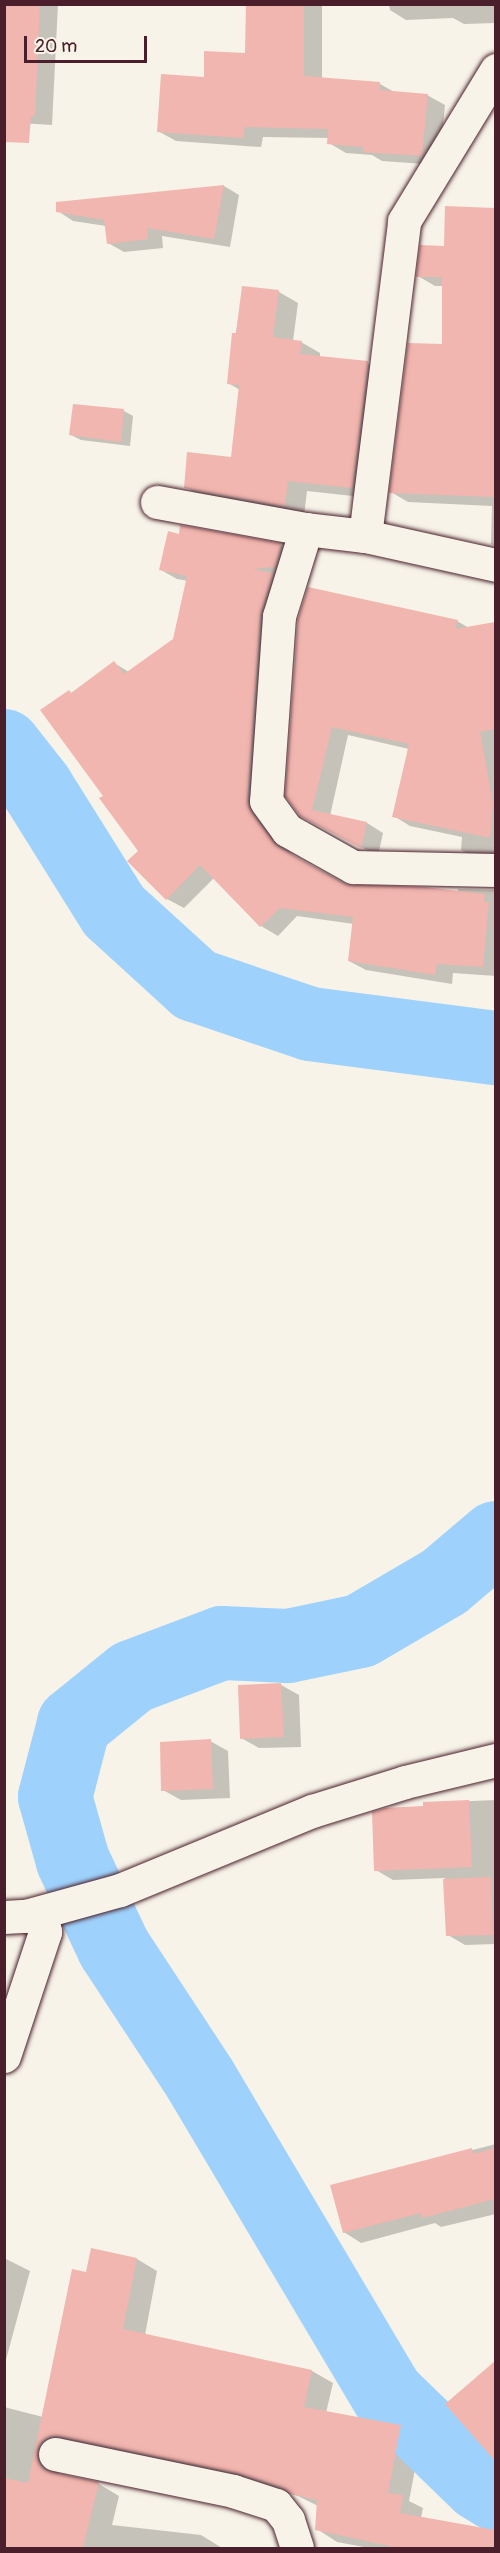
<!DOCTYPE html>
<style>
body{margin:0}
#map{position:relative;width:500px;height:2553px;overflow:hidden;background:#f7f3e8;font-family:Pangolin,sans-serif}
div>[style]{position:absolute}
[style*='--x']{left:calc(var(--x)*1px);top:calc(var(--y)*1px);width:calc(var(--w)*1px);rotate:calc(var(--a)*1deg)}
.shadow>*{inset:0;background:#0003}
.river>*{height:74px;margin:-37px;padding:0 37px;transform-origin:37px;border-radius:37px;background:#9ed2fc}
.building>*{inset:0;background:#f1b6af}
.roads{filter:drop-shadow(0 0 2px #4a1f2b) drop-shadow(0 0 2px #4a1f2b)}
.minor>*{height:33px;margin:-16.5px;padding:0 16.5px;transform-origin:16.5px;border-radius:16.5px;background:#f7f3e8}
span{translate:-50% -50%;white-space:nowrap;text-align:center;line-height:1.15;-webkit-text-stroke:4.5px #f7f3e8;paint-order:stroke}
.frame{position:absolute;inset:0;border:6px solid #4a1f2b;pointer-events:none}
.scale{position:absolute;left:24px;top:36px;width:123px;height:27px;box-sizing:border-box;border:3px solid #4a1f2b;border-top:0;padding-left:8px;font-size:18px;line-height:21px;white-space:nowrap;color:#4a1f2b;-webkit-text-stroke:4px #f7f3e8;paint-order:stroke}
</style>
<div id="map">
<div class="shadow">
<i style="clip-path:polygon(4px 4px,58px 4px,52px 125px,4px 122px)"></i>
<i style="clip-path:polygon(247px 4px,322px 4px,322px 79px,380px 84px,396px 93px,427px 95px,445px 105px,439px 165px,382px 161px,372px 155px,346px 153px,329px 143px,329px 138px,263px 137px,261px 147px,176px 141px,158px 131px,205px 79px,246px 54px)"></i>
<i style="clip-path:polygon(389px 4px,496px 4px,496px 23px,464px 24px,453px 18px,406px 20px,390px 10px)"></i>
<i style="clip-path:polygon(224px 186px,239px 195px,230px 247px,162px 236px,163px 248px,124px 252px,108px 243px,106px 226px,73px 221px,58px 211px,58px 204px)"></i>
<i style="clip-path:polygon(447px 207px,496px 209px,496px 546px,491px 544px,492px 506px,408px 502px,391px 492px,443px 346px,444px 286px,435px 286px,418px 276px,445px 247px)"></i>
<i style="clip-path:polygon(243px 288px,279px 292px,298px 303px,293px 341px,301px 342px,320px 353px,320px 358px,367px 363px,387px 374px,371px 498px,307px 491px,304px 516px,205px 498px,185px 487px,232px 458px,240px 390px,228px 383px)"></i>
<i style="clip-path:polygon(124px 411px,133px 416px,130px 446px,81px 440px,71px 435px)"></i>
<i style="clip-path:polygon(180px 535px,280px 545px,297px 554px,267px 823px,293px 856px,352px 887px,458px 893px,458px 889px,496px 890px,496px 976px,453px 973px,452px 984px,366px 970px,349px 961px,354px 924px,297px 916px,278px 936px,261px 926px,214px 878px,184px 908px,167px 899px,105px 796px,69px 692px,72px 693px,114px 663px,129px 672px,174px 639px,188px 581px,177px 579px,161px 570px)"></i>
<i style="clip-path:polygon(299px 620px,457px 621px,469px 628px,496px 624px,496px 861px,478px 859px,461px 850px,462px 837px,410px 826px,394px 816px,409px 749px,348px 735px,330px 816px,367px 823px,383px 833px,378px 856px,301px 815px)"></i>
<i style="clip-path:polygon(281px 1685px,299px 1695px,301px 1747px,259px 1748px,241px 1738px)"></i>
<i style="clip-path:polygon(210px 1741px,228px 1751px,230px 1798px,181px 1800px,163px 1790px)"></i>
<i style="clip-path:polygon(496px 1800px,496px 1944px,465px 1945px,448px 1935px,445px 1878px,393px 1880px,376px 1870px,425px 1808px,425px 1803px)"></i>
<i style="clip-path:polygon(496px 2144px,496px 2214px,441px 2227px,435px 2223px,361px 2243px,344px 2232px,332px 2186px)"></i>
<i style="clip-path:polygon(4px 2258px,30px 2271px,4px 2367px)"></i>
<i style="clip-path:polygon(137px 2259px,157px 2271px,145px 2335px,312px 2371px,333px 2383px,326px 2413px,400px 2426px,421px 2438px,409px 2501px,423px 2508px,421px 2518px,496px 2532px,496px 2548px,369px 2548px,337px 2542px,317px 2529px,318px 2506px,298px 2496px,259px 2484px,57px 2462px,59px 2476px,99px 2484px,119px 2496px,112px 2525px,201px 2535px,222px 2548px,4px 2548px,4px 2407px,43px 2417px,87px 2274px)"></i>
<i style="clip-path:polygon(496px 2363px,496px 2456px,447px 2404px)"></i>
</div>
<div class="river">
<i style="--x:4;--y:746;--w:53;--a:51.8"></i>
<i style="--x:37;--y:788;--w:145;--a:58"></i>
<i style="--x:114;--y:911;--w:110;--a:42.4"></i>
<i style="--x:195;--y:985;--w:121;--a:18.7"></i>
<i style="--x:310;--y:1024;--w:188;--a:7.4"></i>
<i style="--x:496;--y:1538;--w:68;--a:139.8"></i>
<i style="--x:444;--y:1582;--w:97;--a:149.7"></i>
<i style="--x:360;--y:1631;--w:74;--a:168.2"></i>
<i style="--x:288;--y:1646;--w:66;--a:-177.4"></i>
<i style="--x:222;--y:1643;--w:96;--a:159.3"></i>
<i style="--x:132;--y:1677;--w:75;--a:141"></i>
<i style="--x:74;--y:1724;--w:75;--a:104.6"></i>
<i style="--x:55;--y:1797;--w:66;--a:74.3"></i>
<i style="--x:73;--y:1861;--w:96;--a:64.8"></i>
<i style="--x:114;--y:1948;--w:157;--a:56.7"></i>
<i style="--x:200;--y:2079;--w:368;--a:59.3"></i>
<i style="--x:388;--y:2395;--w:128;--a:44.1"></i>
<i style="--x:480;--y:2484;--w:19;--a:32"></i>
</div>
<div class="building">
<i style="clip-path:polygon(4px 4px,40px 4px,35px 116px,31px 116px,29px 143px,4px 142px)"></i>
<i style="clip-path:polygon(246px 4px,304px 4px,304px 76px,380px 82px,380px 90px,428px 94px,422px 156px,363px 152px,363px 147px,327px 144px,328px 129px,245px 127px,243px 138px,157px 132px,161px 74px,204px 77px,204px 51px,245px 53px)"></i>
<i style="clip-path:polygon(224px 185px,214px 239px,147px 228px,148px 239px,107px 244px,104px 220px,56px 212px,56px 202px)"></i>
<i style="clip-path:polygon(445px 206px,495px 208px,495px 497px,389px 493px,408px 343px,442px 344px,442px 277px,416px 277px,420px 245px,444px 246px)"></i>
<i style="clip-path:polygon(242px 286px,279px 290px,273px 337px,302px 341px,300px 354px,368px 361px,352px 488px,288px 481px,285px 506px,184px 488px,187px 452px,231px 457px,239px 385px,227px 384px,232px 333px,236px 333px)"></i>
<i style="clip-path:polygon(73px 404px,124px 409px,121px 442px,69px 435px)"></i>
<i style="clip-path:polygon(180px 525px,281px 543px,275px 567px,252px 569px,273px 573px,260px 615px,247px 800px,251px 812px,277px 846px,344px 884px,424px 887px,485px 894px,484px 902px,489px 902px,483px 967px,437px 964px,435px 975px,348px 961px,353px 917px,280px 908px,260px 927px,200px 865px,166px 900px,127px 861px,138px 851px,99px 798px,103px 796px,40px 710px,69px 690px,71px 693px,114px 661px,124px 674px,173px 639px,187px 576px,159px 570px,168px 531px,179px 534px)"></i>
<i style="clip-path:polygon(308px 587px,458px 620px,455px 629px,495px 622px,495px 729px,480px 732px,493px 803px,490px 838px,392px 817px,409px 744px,332px 727px,312px 810px,367px 822px,361px 848px,300px 816px,285px 796px,298px 619px)"></i>
<i style="clip-path:polygon(281px 1683px,284px 1737px,240px 1739px,238px 1685px)"></i>
<i style="clip-path:polygon(211px 1739px,213px 1789px,161px 1791px,160px 1742px)"></i>
<i style="clip-path:polygon(469px 1800px,472px 1867px,374px 1871px,372px 1812px,385px 1808px,423px 1806px,423px 1802px)"></i>
<i style="clip-path:polygon(491px 1877px,493px 1935px,446px 1936px,443px 1879px)"></i>
<i style="clip-path:polygon(472px 2148px,473px 2154px,495px 2148px,495px 2199px,422px 2218px,421px 2213px,343px 2233px,330px 2185px)"></i>
<i style="clip-path:polygon(91px 2248px,137px 2258px,123px 2329px,312px 2370px,304px 2407px,401px 2425px,388px 2493px,403px 2495px,400px 2513px,495px 2530px,495px 2548px,399px 2548px,315px 2530px,317px 2500px,291px 2494px,282px 2487px,237px 2473px,58px 2436px,49px 2436px,41px 2442px,37px 2451px,37px 2459px,42px 2468px,51px 2472px,99px 2482px,83px 2548px,4px 2548px,4px 2478px,28px 2483px,72px 2269px,86px 2272px)"></i>
<i style="clip-path:polygon(495px 2361px,495px 2461px,445px 2404px)"></i>
</div>
<div class="roads">
<div class="minor">
<i style="--x:157;--y:502;--w:151;--a:10.3"></i>
<i style="--x:365;--y:536;--w:317;--a:-82.9"></i>
<i style="--x:404;--y:221;--w:177;--a:-58.6"></i>
<i style="--x:496;--y:565;--w:134;--a:-167.5"></i>
<i style="--x:365;--y:536;--w:59;--a:-173.2"></i>
<i style="--x:306;--y:529;--w:91;--a:107.2"></i>
<i style="--x:279;--y:616;--w:185;--a:94"></i>
<i style="--x:266;--y:801;--w:36;--a:54"></i>
<i style="--x:287;--y:830;--w:76;--a:29.3"></i>
<i style="--x:353;--y:867;--w:143;--a:1.2"></i>
<i style="--x:4;--y:1917;--w:22;--a:-3"></i>
<i style="--x:26;--y:1916;--w:98;--a:-15.5"></i>
<i style="--x:120;--y:1890;--w:208;--a:-22.4"></i>
<i style="--x:312;--y:1811;--w:97;--a:-17.3"></i>
<i style="--x:405;--y:1782;--w:94;--a:-13.6"></i>
<i style="--x:4;--y:2056;--w:131;--a:-71.7"></i>
<i style="--x:45;--y:1932;--w:20;--a:-101"></i>
<i style="--x:55;--y:2454;--w:182;--a:11.7"></i>
<i style="--x:233;--y:2491;--w:45;--a:18"></i>
<i style="--x:276;--y:2505;--w:19;--a:51"></i>
<i style="--x:288;--y:2520;--w:29;--a:72"></i>
</div>
</div>
<div class="frame"></div>
<div class="scale">20 m</div>
</div>
